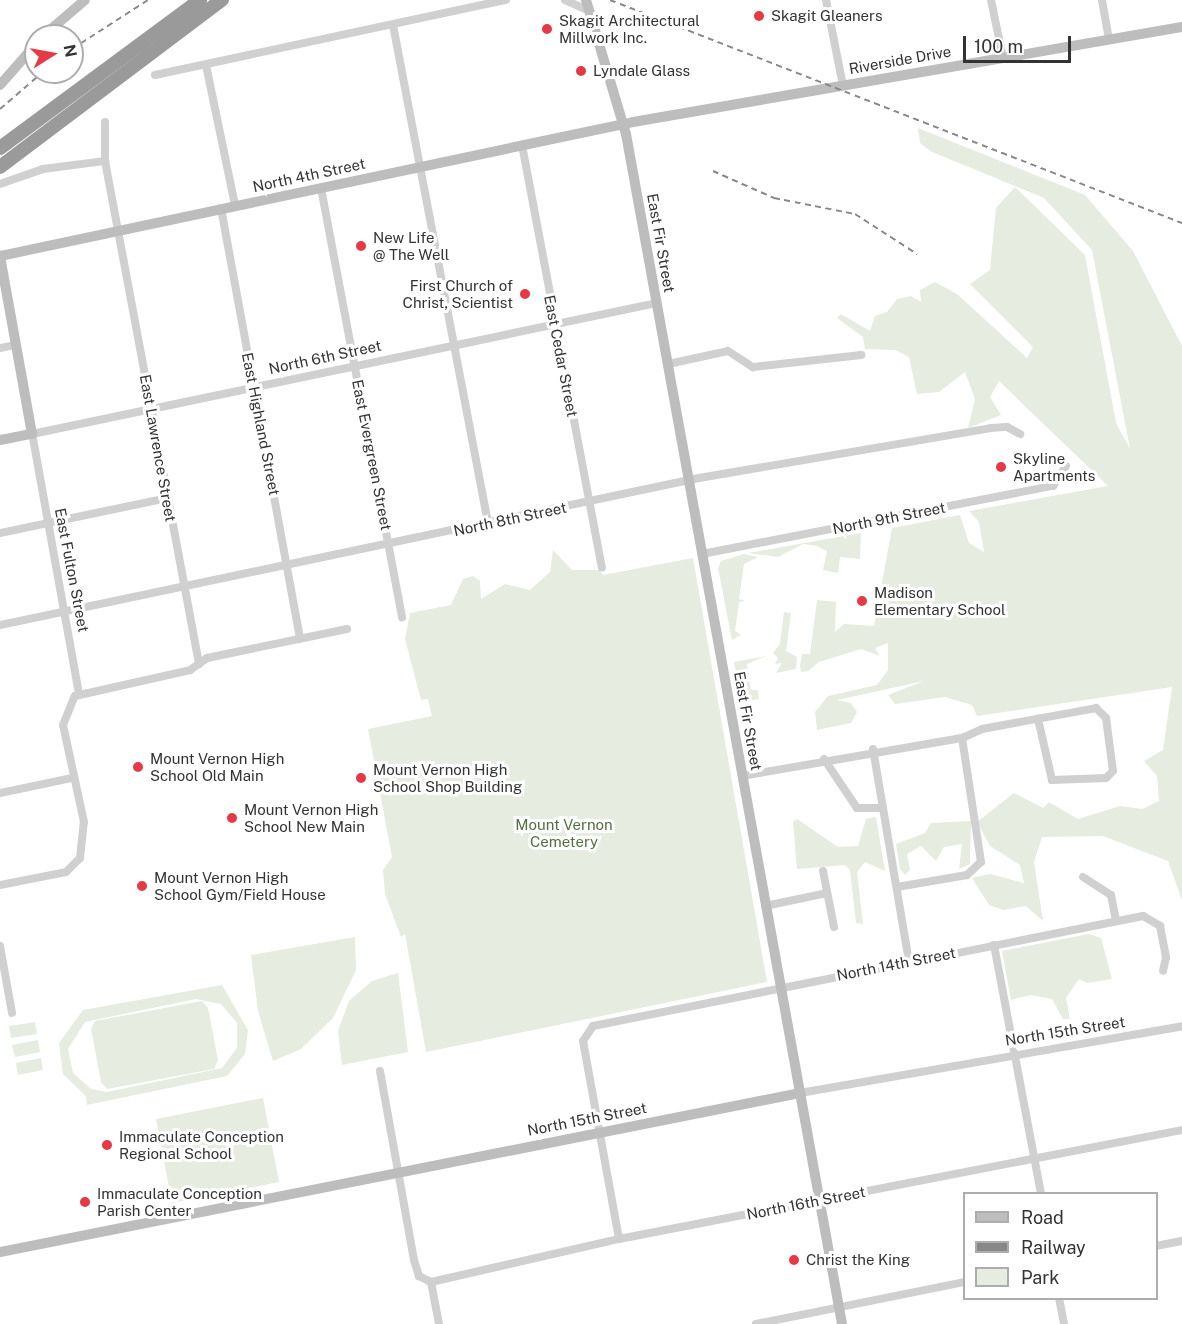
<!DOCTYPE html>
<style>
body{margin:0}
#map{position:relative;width:1182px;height:1324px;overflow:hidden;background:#fff;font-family:"Public Sans",sans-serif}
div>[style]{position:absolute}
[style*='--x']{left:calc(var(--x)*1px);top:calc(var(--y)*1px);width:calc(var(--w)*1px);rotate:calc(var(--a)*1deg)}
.green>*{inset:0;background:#e6ecdf}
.street>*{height:8px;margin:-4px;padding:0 4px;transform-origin:4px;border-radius:4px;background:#d0d0d0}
.secondary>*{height:10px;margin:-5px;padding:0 5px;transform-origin:5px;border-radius:5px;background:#bdbdbd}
.highway>*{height:14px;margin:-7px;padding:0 7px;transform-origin:7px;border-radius:7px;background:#9a9a9a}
.rail>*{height:2px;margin-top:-1px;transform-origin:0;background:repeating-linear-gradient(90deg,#888 0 6px,transparent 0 10.5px)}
.dots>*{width:16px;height:16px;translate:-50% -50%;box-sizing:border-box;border:3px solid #fff;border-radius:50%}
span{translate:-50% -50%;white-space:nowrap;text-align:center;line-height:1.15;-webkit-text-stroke:6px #fff;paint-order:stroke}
.poi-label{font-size:15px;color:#333}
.left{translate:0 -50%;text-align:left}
.right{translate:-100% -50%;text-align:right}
.street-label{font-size:15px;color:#333}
.park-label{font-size:15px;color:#56703f}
.legend{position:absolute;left:963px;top:1192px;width:195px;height:108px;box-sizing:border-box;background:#fff;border:2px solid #adadad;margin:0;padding:8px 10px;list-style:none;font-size:18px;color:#333}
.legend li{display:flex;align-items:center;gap:12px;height:30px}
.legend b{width:30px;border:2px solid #adadad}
.north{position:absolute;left:24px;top:24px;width:60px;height:60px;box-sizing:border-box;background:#fff;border:2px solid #adadad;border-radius:50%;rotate:79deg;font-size:16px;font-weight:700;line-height:24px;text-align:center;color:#333}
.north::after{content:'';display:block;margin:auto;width:21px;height:27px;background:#e63946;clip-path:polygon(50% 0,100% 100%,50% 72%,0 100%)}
.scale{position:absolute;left:963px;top:36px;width:108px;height:27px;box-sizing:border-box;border:3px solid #333;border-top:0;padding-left:8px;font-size:18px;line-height:21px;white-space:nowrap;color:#333;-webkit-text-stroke:4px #fff;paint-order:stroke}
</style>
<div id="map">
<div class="green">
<i style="clip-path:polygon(918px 128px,1085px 195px,1133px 251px,1182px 346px,1182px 900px,1168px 861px,1103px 836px,1042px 837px,1034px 862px,1043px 921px,1026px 906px,1003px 910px,989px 905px,972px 878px,990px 874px,1024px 883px,1020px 865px,990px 846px,977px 822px,1014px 793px,1043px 808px,1049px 802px,1078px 819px,1120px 806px,1142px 809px,1159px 801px,1157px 776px,1144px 761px,1163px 750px,1172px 687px,977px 716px,972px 705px,945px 697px,895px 704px,888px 695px,924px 681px,837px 700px,851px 703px,857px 712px,851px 723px,817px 730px,815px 712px,828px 696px,877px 685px,888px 670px,888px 643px,875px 648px,880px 656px,861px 649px,819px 662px,808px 671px,801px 672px,800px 666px,802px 654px,810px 654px,817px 600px,836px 602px,835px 632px,844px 624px,874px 626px,892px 528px,960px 515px,969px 543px,984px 552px,979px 522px,969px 511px,1108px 486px,999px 381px,990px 397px,1001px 415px,968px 428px,975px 399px,965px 372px,939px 392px,917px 394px,909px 357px,895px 350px,865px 349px,863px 337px,837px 318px,841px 314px,870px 331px,875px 316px,887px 312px,897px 299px,911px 296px,921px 302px,920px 290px,935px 282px,957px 294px,1027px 358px,1033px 347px,970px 284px,990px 270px,996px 208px,1015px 187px,1085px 255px,1116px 423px,1130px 449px,1092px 250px,1044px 198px,932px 152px,920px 143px)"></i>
<i style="clip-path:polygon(861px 533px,860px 559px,840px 557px,838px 573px,823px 570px,827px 551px,817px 546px,803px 544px,778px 557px,748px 553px)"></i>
<i style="clip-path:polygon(553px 550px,572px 570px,599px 570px,603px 575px,693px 558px,767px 982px,426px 1052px,405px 934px,401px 937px,385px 894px,383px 870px,392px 857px,368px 729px,432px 716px,428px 699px,421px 700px,405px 639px,410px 613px,451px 605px,463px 579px,473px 576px,480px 581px,481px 599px,505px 584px,530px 590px,550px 572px)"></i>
<i style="clip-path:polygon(744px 554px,758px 557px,744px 564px,739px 599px,745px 601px,739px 602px,735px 631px,741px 635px,732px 640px,718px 568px,721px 561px)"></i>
<i style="clip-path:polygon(784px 612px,791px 613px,786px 651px,797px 657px,796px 669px,776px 673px,782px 663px,775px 664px,778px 658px,773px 653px,780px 644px)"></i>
<i style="clip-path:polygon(766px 656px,747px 664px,751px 690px,758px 690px,759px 699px,742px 702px,734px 662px)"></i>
<i style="clip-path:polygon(876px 817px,885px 871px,865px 862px,857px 872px,863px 924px,856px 923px,850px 870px,845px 865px,797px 869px,793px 822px,797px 819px,838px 847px,858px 846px,866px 819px)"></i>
<i style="clip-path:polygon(971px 821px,970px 864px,959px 869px,962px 844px,944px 847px,936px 861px,921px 846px,907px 854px,910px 870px,905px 875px,900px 869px,896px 844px,925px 833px,931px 823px)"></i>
<i style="clip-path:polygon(1089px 934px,1101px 938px,1112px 979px,1087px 983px,1079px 979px,1066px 998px,1070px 1019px,1063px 1019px,1052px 999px,1031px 995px,1011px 1000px,1002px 951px)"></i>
<i style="clip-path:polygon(355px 937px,356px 970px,333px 1018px,301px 1049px,273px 1061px,258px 1011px,251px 955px)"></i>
<i style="clip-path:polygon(398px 973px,408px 1052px,342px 1065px,338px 1031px,349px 1001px,372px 981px)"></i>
<i style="clip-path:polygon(evenodd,222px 985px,248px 1030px,245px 1054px,227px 1076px,87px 1105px,86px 1096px,63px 1074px,59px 1043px,83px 1010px,222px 985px,196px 999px,221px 1004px,237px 1023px,237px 1048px,222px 1068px,107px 1092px,91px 1089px,73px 1073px,68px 1049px,85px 1022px,196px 999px)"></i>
<i style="clip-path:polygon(202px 1001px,208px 1008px,218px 1060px,214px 1069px,107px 1089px,101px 1082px,91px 1029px,95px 1021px)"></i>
<i style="clip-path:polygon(35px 1022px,37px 1034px,11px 1038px,9px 1026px)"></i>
<i style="clip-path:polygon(38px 1040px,40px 1052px,15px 1057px,12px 1045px)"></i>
<i style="clip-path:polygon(41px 1058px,43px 1070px,18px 1075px,16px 1063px)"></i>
<i style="clip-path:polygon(263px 1098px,279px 1182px,172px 1203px,156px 1119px)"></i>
</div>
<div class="street">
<i style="--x:565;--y:0;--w:27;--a:24"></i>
<i style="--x:826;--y:0;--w:88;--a:78.8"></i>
<i style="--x:991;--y:0;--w:59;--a:78.3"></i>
<i style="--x:1102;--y:0;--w:40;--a:80"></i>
<i style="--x:393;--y:25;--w:507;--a:79.2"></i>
<i style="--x:206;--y:65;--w:143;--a:78.3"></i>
<i style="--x:155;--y:75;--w:359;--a:-12.1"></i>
<i style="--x:105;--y:122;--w:39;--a:90"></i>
<i style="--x:105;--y:161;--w:512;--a:79.41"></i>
<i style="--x:522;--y:145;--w:430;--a:79.3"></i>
<i style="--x:0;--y:184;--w:46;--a:-19.2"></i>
<i style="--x:43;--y:169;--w:63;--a:-7.4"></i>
<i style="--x:321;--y:188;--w:437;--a:79.3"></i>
<i style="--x:221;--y:208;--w:438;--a:79.6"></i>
<i style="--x:0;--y:348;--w:16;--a:-11"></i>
<i style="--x:668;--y:364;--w:61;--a:-12.2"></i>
<i style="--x:728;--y:351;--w:30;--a:33"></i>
<i style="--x:753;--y:367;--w:109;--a:-6.3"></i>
<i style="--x:0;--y:533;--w:172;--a:-11.8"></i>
<i style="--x:702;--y:554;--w:358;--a:-11"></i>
<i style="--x:1053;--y:486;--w:24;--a:-57"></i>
<i style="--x:0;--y:625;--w:714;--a:-11.88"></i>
<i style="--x:699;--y:478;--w:296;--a:-9.7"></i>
<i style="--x:991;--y:428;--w:16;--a:-4"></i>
<i style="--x:1007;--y:427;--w:15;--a:28"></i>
<i style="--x:79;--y:694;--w:264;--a:-100.2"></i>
<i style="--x:32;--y:434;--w:639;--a:-11.84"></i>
<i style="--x:873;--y:749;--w:215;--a:80.4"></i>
<i style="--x:824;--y:759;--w:59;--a:56"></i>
<i style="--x:857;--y:808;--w:26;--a:0"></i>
<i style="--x:742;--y:776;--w:223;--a:-9.8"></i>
<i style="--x:962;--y:738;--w:22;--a:-24"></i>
<i style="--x:982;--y:729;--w:116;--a:-10.4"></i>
<i style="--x:1096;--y:708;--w:14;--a:45"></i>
<i style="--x:1106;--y:718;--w:53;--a:82.5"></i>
<i style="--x:1113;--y:771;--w:10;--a:135"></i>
<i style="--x:1106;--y:778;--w:54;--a:177.9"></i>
<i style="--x:1052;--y:780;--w:63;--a:-102.9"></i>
<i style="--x:0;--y:793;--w:74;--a:-11.8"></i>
<i style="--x:823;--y:871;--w:57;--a:78.9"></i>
<i style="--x:1083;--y:877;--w:33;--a:33"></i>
<i style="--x:1111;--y:895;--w:26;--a:79"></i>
<i style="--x:0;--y:885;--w:67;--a:-11.1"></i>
<i style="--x:66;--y:872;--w:20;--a:-45"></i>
<i style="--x:80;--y:858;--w:36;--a:-84"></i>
<i style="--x:84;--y:822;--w:99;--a:-102.2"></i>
<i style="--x:63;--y:725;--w:31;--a:-68"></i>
<i style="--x:75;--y:696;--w:118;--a:-12.7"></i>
<i style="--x:190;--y:670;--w:21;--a:-35"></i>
<i style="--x:207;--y:658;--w:143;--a:-11.7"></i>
<i style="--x:897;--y:887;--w:71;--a:-9.7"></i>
<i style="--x:967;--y:875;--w:19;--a:-43"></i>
<i style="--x:981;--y:862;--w:125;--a:-98.7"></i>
<i style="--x:765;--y:906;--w:63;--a:-11.8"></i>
<i style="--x:994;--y:945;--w:253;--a:79.3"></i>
<i style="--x:0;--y:946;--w:68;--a:79.8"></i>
<i style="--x:380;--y:1071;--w:192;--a:79.8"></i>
<i style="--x:414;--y:1260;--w:17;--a:73"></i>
<i style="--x:419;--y:1276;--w:13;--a:27"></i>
<i style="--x:800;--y:1093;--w:388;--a:-9.9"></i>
<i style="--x:619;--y:1239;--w:201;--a:-100.3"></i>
<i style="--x:583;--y:1041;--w:18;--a:-56"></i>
<i style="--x:593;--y:1026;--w:561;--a:-11.31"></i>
<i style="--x:1143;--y:916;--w:20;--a:30"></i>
<i style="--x:1160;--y:926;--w:32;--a:79"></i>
<i style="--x:1166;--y:957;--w:14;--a:102"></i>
<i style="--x:1156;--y:1246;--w:26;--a:-11"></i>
<i style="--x:431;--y:1282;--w:193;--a:-12.9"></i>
<i style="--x:619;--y:1239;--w:573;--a:-10.96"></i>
<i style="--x:431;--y:1282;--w:43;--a:79.2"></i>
<i style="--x:1059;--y:1298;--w:26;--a:79"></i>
<i style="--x:756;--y:1324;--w:212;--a:-11.4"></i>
</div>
<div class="secondary">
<i style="--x:586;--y:0;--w:140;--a:73.4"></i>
<i style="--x:626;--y:134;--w:1209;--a:79.71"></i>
<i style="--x:43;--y:36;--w:55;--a:-40.6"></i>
<i style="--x:0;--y:85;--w:55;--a:-48.7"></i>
<i style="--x:0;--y:256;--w:647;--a:-11.95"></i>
<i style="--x:633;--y:122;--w:557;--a:-9.82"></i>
<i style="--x:0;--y:440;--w:33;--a:-11"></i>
<i style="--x:32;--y:434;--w:181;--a:-100.2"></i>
<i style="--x:0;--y:1252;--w:816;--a:-11.24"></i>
</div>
<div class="highway">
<i style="--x:0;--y:148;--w:249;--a:-36.5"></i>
<i style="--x:0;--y:167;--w:278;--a:-37"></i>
</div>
<div class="rail">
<i style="--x:610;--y:0;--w:614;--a:21.3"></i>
<i style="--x:72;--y:49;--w:90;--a:-32.8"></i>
<i style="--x:0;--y:109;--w:57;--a:-40.7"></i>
<i style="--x:713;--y:171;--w:67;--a:23.9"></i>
<i style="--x:774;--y:198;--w:83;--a:11.2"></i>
<i style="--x:855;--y:214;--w:74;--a:32.8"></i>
</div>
<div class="dots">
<i style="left:759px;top:16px;background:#e63946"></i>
<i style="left:547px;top:29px;background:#e63946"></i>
<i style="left:581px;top:71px;background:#e63946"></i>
<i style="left:361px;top:246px;background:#e63946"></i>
<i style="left:525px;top:294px;background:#e63946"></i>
<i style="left:1001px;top:467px;background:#e63946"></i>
<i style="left:862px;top:601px;background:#e63946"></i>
<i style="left:138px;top:767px;background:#e63946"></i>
<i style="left:361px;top:778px;background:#e63946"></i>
<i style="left:232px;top:818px;background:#e63946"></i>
<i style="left:142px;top:886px;background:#e63946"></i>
<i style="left:107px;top:1145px;background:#e63946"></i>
<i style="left:85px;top:1202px;background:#e63946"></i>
<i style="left:794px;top:1260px;background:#e63946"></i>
</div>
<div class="poi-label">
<span class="left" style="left:771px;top:16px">Skagit Gleaners</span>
<span class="left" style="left:559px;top:29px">Skagit Architectural<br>Millwork Inc.</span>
<span class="left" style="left:593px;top:71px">Lyndale Glass</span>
<span class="left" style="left:373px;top:246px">New Life<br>@ The Well</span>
<span class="right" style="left:513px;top:294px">First Church of<br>Christ, Scientist</span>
<span class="left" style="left:1013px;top:467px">Skyline<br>Apartments</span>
<span class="left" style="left:874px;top:601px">Madison<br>Elementary School</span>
<span class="left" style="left:150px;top:767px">Mount Vernon High<br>School Old Main</span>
<span class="left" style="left:373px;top:778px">Mount Vernon High<br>School Shop Building</span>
<span class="left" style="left:244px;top:818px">Mount Vernon High<br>School New Main</span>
<span class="left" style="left:154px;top:886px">Mount Vernon High<br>School Gym/Field House</span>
<span class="left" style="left:119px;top:1145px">Immaculate Conception<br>Regional School</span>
<span class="left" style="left:97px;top:1202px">Immaculate Conception<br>Parish Center</span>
<span class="left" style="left:806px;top:1260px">Christ the King</span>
</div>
<div class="street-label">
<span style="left:900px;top:60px;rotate:-10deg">Riverside Drive</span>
<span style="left:309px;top:175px;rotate:-12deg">North 4th Street</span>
<span style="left:661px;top:243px;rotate:80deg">East Fir Street</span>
<span style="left:561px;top:356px;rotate:79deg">East Cedar Street</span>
<span style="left:325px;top:357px;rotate:-12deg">North 6th Street</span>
<span style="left:261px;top:424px;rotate:79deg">East Highland Street</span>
<span style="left:158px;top:448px;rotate:80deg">East Lawrence Street</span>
<span style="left:372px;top:455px;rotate:79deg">East Evergreen Street</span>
<span style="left:889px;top:518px;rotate:-11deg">North 9th Street</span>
<span style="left:510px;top:519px;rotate:-12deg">North 8th Street</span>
<span style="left:72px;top:570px;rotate:79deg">East Fulton Street</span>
<span style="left:748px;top:721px;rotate:80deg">East Fir Street</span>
<span style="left:896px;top:964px;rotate:-11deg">North 14th Street</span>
<span style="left:1065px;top:1031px;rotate:-9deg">North 15th Street</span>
<span style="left:587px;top:1119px;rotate:-11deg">North 15th Street</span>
<span style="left:806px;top:1203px;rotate:-11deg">North 16th Street</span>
</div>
<div class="park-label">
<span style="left:564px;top:833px">Mount Vernon<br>Cemetery</span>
</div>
<ul class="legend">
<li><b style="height:8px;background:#bdbdbd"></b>Road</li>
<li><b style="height:8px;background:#888"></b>Railway</li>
<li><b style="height:16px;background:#e6ecdf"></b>Park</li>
</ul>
<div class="north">N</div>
<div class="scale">100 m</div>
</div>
